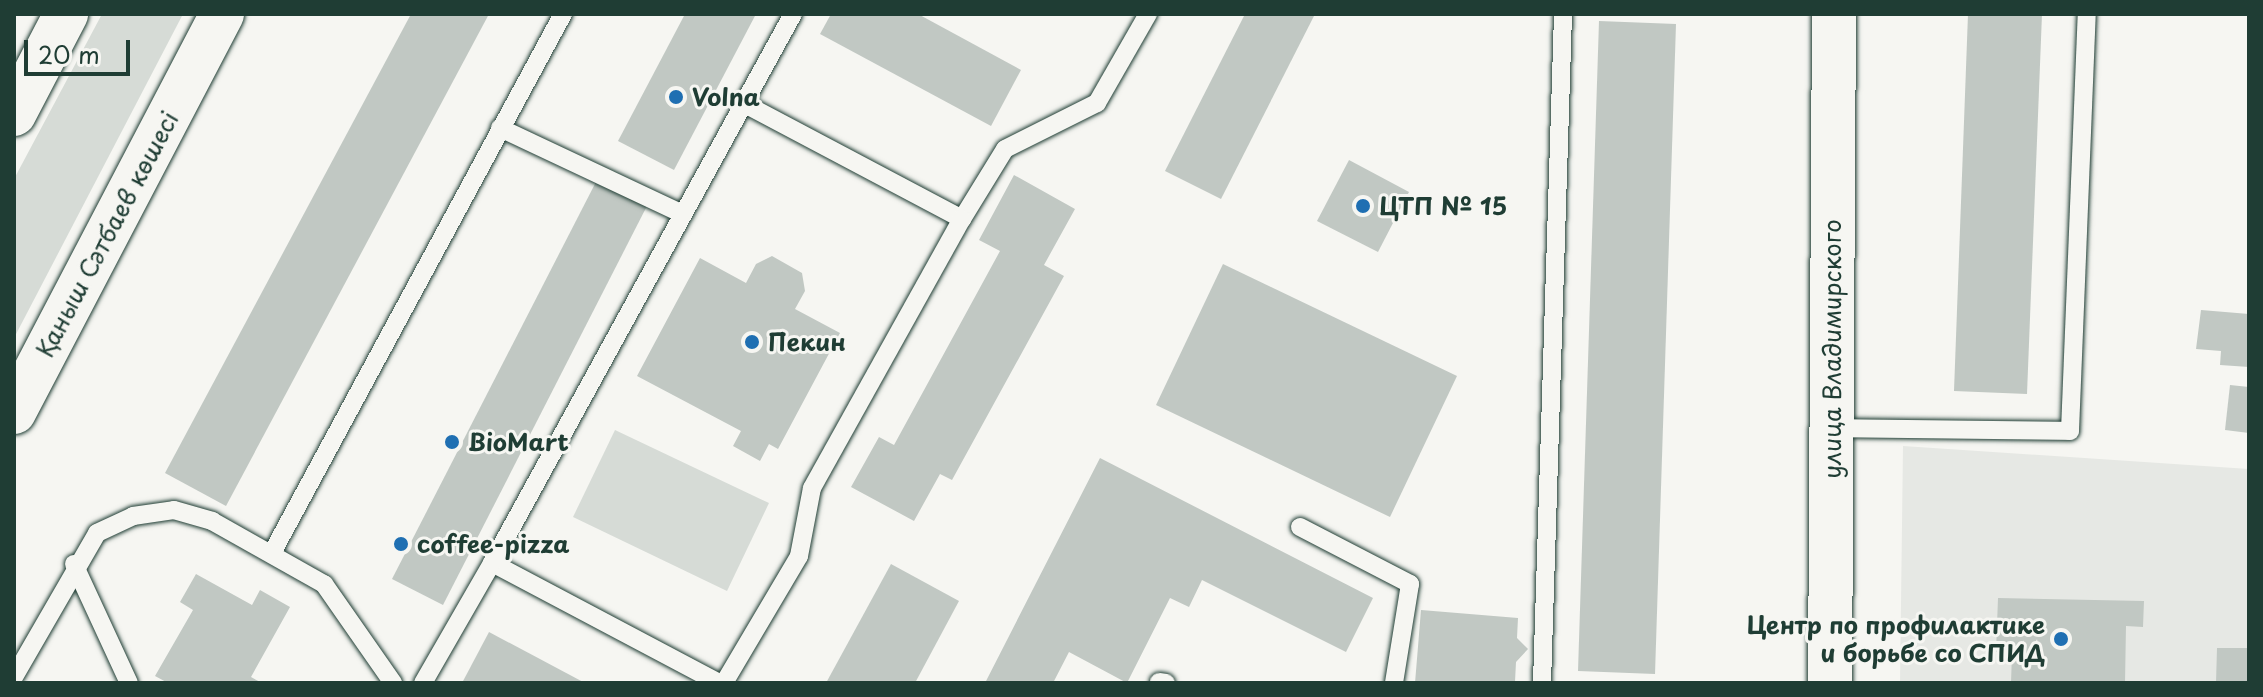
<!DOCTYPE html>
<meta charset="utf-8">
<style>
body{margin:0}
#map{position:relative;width:2263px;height:697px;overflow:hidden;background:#f6f6f2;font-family:"Playpen Sans",sans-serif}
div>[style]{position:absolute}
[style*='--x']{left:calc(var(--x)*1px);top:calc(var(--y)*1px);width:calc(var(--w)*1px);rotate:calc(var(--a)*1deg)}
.built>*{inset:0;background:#e6e8e4}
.green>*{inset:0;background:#d6dbd6}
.building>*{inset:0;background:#c1c8c3}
.roads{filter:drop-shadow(0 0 2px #1f3d34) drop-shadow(0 0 2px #1f3d34)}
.lane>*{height:18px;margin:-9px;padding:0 9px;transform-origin:9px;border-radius:9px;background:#f6f6f2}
.secondary>*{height:44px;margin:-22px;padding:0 22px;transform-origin:22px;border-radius:22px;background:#f6f6f2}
.primary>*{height:44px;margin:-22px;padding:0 22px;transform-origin:22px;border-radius:22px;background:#f6f6f2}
.dots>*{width:22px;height:22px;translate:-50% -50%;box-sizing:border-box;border:4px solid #f6f6f2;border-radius:50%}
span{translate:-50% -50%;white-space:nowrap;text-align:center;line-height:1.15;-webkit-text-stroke:6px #f6f6f2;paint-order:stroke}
.poi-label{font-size:24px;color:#1f3d34;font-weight:700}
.left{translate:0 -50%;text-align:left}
.right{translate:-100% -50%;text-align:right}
.street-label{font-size:24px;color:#1f3d34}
.frame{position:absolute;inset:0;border:16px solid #1f3d34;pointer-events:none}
.scale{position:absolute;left:24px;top:40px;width:106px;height:36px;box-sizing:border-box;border:4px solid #1f3d34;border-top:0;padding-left:10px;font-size:24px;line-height:28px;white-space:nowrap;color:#1f3d34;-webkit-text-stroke:6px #f6f6f2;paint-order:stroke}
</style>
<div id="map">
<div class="built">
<i style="clip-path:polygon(1903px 446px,2249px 469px,2249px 683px,1900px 683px)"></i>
</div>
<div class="green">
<i style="clip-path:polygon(102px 14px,183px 14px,14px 338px,14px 179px)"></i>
<i style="clip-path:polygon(615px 430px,769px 503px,727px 591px,573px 517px)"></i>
</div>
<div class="building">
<i style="clip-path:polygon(411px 14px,489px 14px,226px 506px,165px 473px)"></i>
<i style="clip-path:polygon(685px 14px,756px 14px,674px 170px,618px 141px)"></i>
<i style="clip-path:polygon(831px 14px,918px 14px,1021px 70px,991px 126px,820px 34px)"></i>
<i style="clip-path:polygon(1245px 14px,1315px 14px,1221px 199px,1165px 171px)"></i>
<i style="clip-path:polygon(1968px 14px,2042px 14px,2027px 394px,1954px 391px)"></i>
<i style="clip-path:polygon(1599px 21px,1676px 24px,1655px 674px,1578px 671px)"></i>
<i style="clip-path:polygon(1349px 160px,1409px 192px,1378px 252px,1317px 221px)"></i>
<i style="clip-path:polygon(1014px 175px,1075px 209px,1044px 265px,1064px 276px,952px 480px,940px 474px,914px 521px,851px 487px,879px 437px,894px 445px,1000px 251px,979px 240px)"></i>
<i style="clip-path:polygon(598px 178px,648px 204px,443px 605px,392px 579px)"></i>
<i style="clip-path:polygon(772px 256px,802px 273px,805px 291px,795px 309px,840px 333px,778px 449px,769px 444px,760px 461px,733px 446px,741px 431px,637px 376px,700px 258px,746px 283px,756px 264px)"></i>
<i style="clip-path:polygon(1223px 264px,1457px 376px,1390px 517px,1156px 405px)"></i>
<i style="clip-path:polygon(2201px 310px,2249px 314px,2249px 367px,2220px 365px,2221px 351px,2196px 349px)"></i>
<i style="clip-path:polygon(2230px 385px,2249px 387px,2249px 433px,2225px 430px)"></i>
<i style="clip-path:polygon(1100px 458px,1373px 598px,1346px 652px,1202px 580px,1189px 607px,1170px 598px,1127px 683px,1069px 652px,1053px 683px,985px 683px)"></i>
<i style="clip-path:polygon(891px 564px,959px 601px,915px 683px,826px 683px)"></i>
<i style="clip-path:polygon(196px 574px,252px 605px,260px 590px,290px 607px,251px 677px,262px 683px,168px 683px,155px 676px,193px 610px,180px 602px)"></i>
<i style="clip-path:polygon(1998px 598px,2144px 601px,2143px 627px,2126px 626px,2125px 683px,2011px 683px,2012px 653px,1996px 652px)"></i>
<i style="clip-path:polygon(1421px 610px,1518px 618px,1517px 638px,1528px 649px,1516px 662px,1515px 682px,1415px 683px)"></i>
<i style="clip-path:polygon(489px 632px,585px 683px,462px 683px)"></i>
<i style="clip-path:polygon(2217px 648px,2249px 648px,2249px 683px,2216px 683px)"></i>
</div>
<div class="roads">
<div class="lane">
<i style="--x:743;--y:103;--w:248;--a:27.9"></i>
<i style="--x:962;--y:219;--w:82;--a:-58.4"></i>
<i style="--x:1005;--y:149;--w:103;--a:-26.6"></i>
<i style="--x:1097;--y:103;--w:103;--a:-60.2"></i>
<i style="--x:500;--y:128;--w:202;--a:25.2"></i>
<i style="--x:1831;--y:428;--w:239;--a:0.7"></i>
<i style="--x:2070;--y:431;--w:417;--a:-87.7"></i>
<i style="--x:1300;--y:527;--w:124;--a:27.4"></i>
<i style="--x:1410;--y:584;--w:100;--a:99.2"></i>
<i style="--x:272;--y:553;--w:613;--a:-61.64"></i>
<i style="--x:74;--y:564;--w:131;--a:65.2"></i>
<i style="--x:14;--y:677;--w:166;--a:-60"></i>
<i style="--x:97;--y:533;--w:40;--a:-25"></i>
<i style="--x:133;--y:516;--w:41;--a:-8.3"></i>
<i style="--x:174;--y:510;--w:40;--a:16"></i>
<i style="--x:212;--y:521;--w:129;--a:29.4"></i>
<i style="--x:324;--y:584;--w:121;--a:55.1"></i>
<i style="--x:1159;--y:682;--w:7;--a:8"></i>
<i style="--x:423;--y:683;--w:138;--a:-60.1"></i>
<i style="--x:719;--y:683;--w:257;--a:-152.1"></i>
<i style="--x:492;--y:563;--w:626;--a:-61.27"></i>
<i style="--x:724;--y:683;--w:147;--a:-59.4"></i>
<i style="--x:799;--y:556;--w:69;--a:-79.2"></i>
<i style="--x:812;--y:488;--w:308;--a:-60.9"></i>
<i style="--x:1542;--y:683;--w:669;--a:-88.2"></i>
</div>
<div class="secondary">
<i style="--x:1830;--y:683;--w:669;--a:-89.66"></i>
</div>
<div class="primary">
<i style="--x:14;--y:114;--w:113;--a:-62.5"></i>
<i style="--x:14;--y:412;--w:449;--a:-62.4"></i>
</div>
</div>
<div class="dots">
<i style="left:676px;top:97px;background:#1f6fb2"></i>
<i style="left:1363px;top:206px;background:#1f6fb2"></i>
<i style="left:752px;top:342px;background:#1f6fb2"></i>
<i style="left:452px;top:442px;background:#1f6fb2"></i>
<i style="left:401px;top:544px;background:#1f6fb2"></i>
<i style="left:2061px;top:639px;background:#1f6fb2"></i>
</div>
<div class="poi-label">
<span class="left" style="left:692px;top:97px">Volna</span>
<span class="left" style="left:1379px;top:206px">ЦТП № 15</span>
<span class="left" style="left:768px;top:342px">Пекин</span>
<span class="left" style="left:468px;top:442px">BioMart</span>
<span class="left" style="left:417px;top:544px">coffee-pizza</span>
<span class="right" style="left:2045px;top:639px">Центр по профилактике<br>и борьбе со СПИД</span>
</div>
<div class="street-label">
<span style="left:107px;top:234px;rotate:-62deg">Қаныш Сәтбаев көшесі</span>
<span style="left:1832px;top:349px;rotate:-90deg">улица Владимирского</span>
</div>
<div class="frame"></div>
<div class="scale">20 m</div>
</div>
